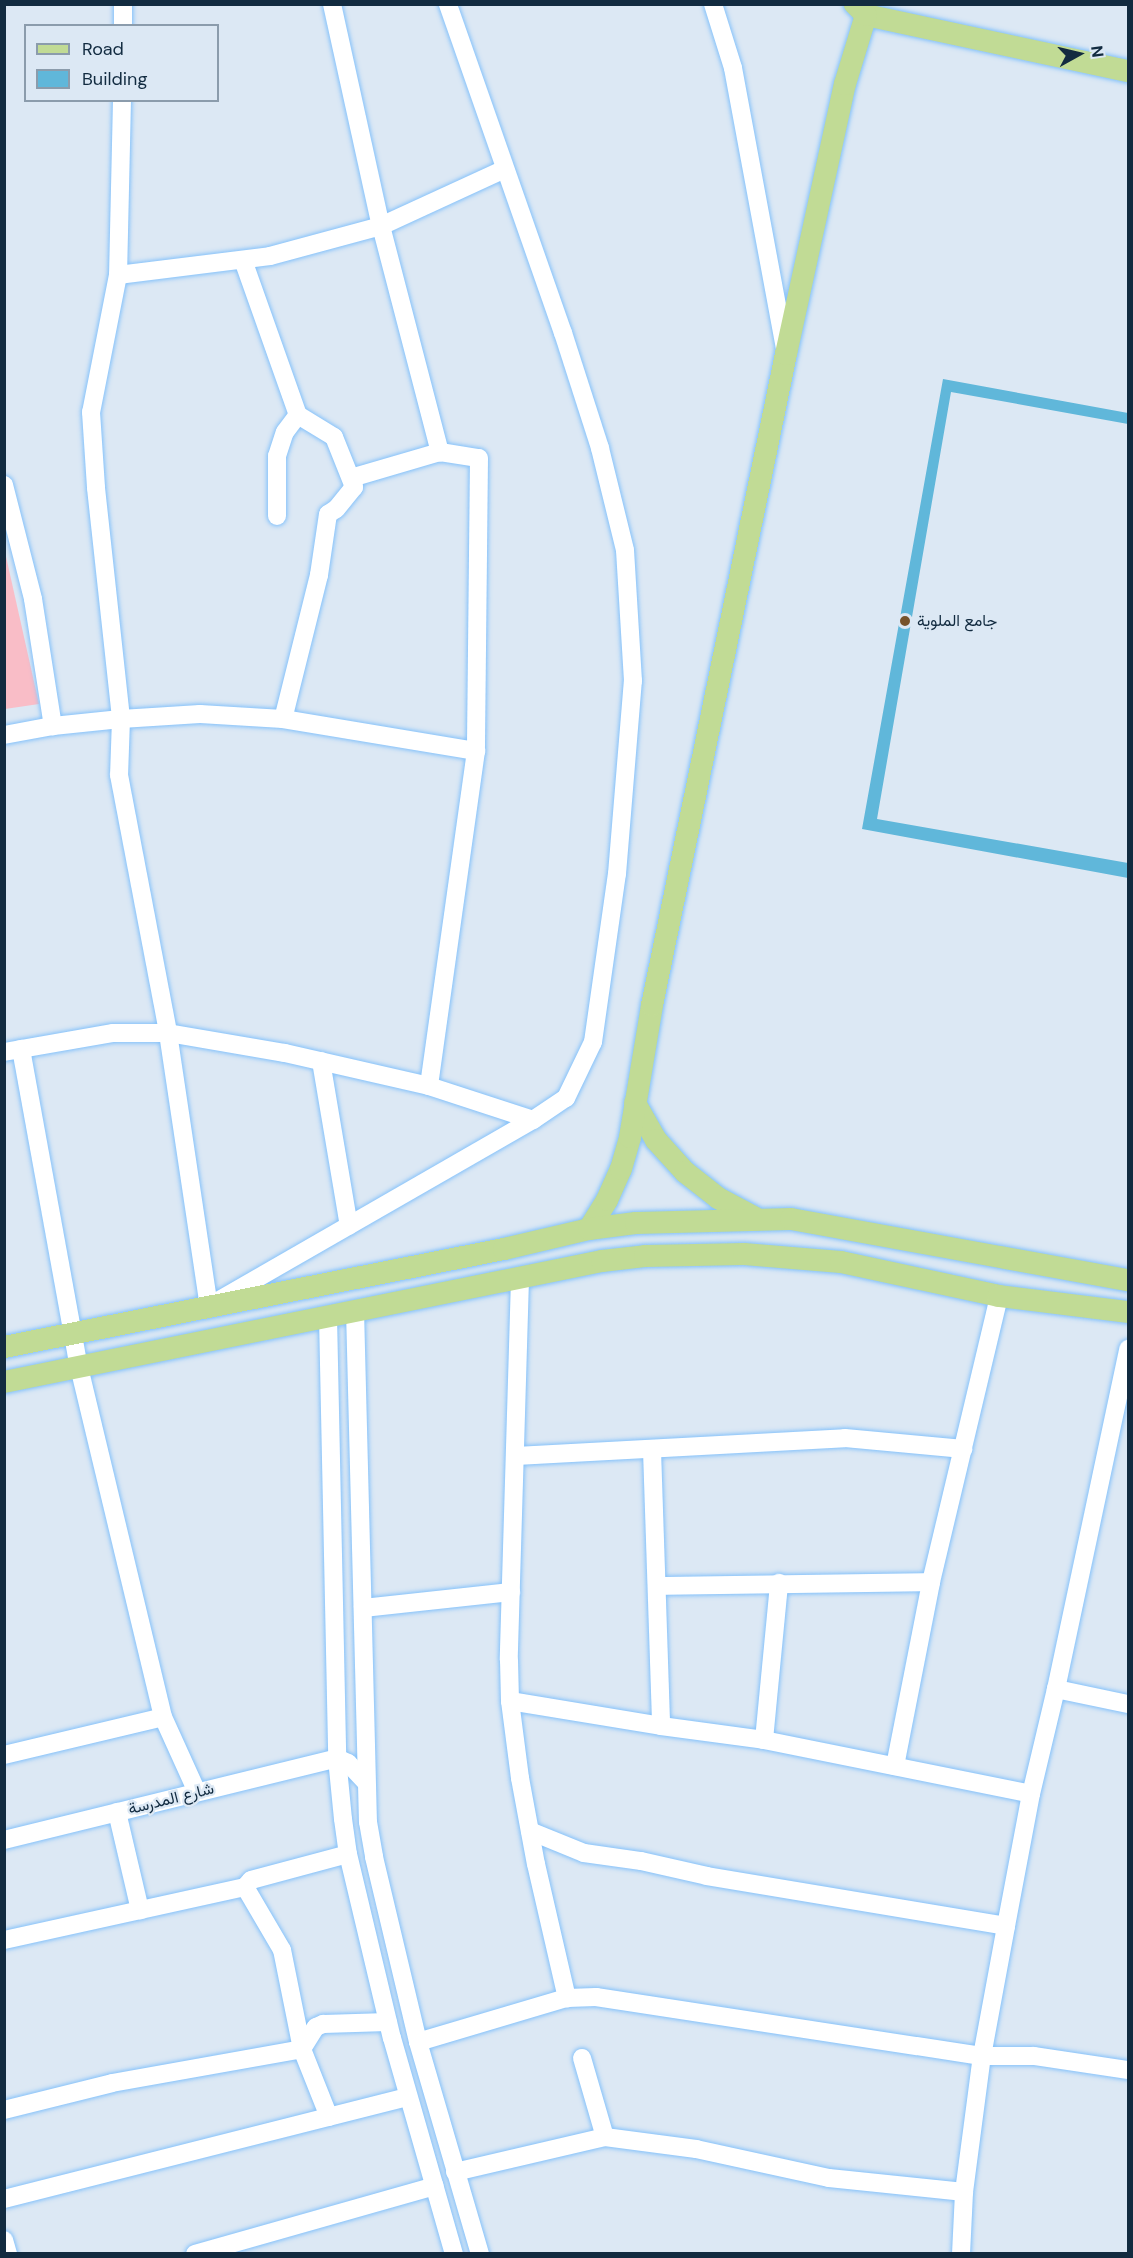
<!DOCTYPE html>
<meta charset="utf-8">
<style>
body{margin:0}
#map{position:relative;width:1133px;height:2258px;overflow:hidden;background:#dce8f4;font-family:"DM Sans",Vazirmatn,sans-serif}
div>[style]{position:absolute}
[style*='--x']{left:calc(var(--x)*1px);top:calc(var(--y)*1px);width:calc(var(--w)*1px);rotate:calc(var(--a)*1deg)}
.green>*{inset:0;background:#f9bdc7}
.building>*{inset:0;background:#60b7da}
.roads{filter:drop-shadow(0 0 2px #86c2fa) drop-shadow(0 0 2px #86c2fa)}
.minor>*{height:18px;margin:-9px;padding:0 9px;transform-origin:9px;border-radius:9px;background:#fff}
.major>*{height:22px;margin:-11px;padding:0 11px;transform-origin:11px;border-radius:11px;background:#c1db95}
.dots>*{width:16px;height:16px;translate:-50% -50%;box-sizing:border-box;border:3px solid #dce8f4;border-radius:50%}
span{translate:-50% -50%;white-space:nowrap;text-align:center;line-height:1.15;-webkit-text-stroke:4.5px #dce8f4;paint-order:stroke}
.poi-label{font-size:16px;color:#122b40}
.left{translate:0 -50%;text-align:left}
.street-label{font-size:16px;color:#122b40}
.frame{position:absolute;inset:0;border:6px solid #122b40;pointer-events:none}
.legend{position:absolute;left:24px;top:24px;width:195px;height:78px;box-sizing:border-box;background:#dce8f4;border:2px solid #8b9cac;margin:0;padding:8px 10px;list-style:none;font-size:18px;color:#122b40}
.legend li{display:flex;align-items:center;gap:12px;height:30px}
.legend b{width:30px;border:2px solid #8b9cac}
.north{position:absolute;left:1049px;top:24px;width:60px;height:60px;-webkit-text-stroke:4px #dce8f4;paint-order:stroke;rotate:82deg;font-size:16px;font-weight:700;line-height:24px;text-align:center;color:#122b40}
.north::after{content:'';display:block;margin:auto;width:21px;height:27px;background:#122b40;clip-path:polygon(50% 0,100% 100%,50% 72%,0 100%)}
</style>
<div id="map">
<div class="green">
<i style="clip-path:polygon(5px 552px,39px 704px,5px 709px,4px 709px)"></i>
</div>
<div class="building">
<i style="clip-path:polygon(943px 379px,1128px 413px,1128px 424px,951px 392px,877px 819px,1128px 863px,1128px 878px,862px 829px)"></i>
</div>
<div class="roads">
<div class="minor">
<i style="--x:123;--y:4;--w:22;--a:90"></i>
<i style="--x:332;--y:4;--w:227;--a:77.6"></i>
<i style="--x:381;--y:226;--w:234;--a:75.4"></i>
<i style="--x:440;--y:452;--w:39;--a:9"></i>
<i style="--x:479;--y:458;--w:293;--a:90.6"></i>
<i style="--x:476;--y:751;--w:338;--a:98"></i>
<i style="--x:429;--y:1086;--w:109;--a:18.1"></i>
<i style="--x:713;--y:4;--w:67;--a:72.6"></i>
<i style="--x:733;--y:68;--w:286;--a:79.5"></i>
<i style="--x:122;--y:100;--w:175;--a:91.3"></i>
<i style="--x:118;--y:275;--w:140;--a:101.1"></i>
<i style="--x:91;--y:412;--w:76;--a:86.2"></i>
<i style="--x:96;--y:488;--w:232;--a:83.8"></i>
<i style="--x:121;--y:719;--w:56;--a:92"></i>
<i style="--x:119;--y:775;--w:263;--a:79.2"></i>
<i style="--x:168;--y:1033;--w:276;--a:81.5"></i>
<i style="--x:209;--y:1306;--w:374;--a:-29.9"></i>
<i style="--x:533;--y:1120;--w:40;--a:-34"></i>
<i style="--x:566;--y:1098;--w:62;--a:-64.3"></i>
<i style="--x:593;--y:1042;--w:170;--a:-81.9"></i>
<i style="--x:617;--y:874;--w:194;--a:-85.3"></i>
<i style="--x:633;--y:681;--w:131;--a:-93.5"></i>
<i style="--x:625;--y:550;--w:105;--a:-103.8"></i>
<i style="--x:600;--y:448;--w:121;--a:-107.8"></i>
<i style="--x:563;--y:333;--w:349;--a:-109.3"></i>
<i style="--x:243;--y:260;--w:164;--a:70.5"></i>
<i style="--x:298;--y:415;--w:42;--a:31.4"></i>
<i style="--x:334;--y:437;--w:54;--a:68.2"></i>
<i style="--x:354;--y:487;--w:28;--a:129"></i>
<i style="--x:336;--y:509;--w:9;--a:148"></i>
<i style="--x:328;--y:514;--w:62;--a:98.4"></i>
<i style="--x:319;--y:575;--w:148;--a:104"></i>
<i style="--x:118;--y:275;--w:153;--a:-7.1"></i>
<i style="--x:270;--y:256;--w:115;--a:-15.1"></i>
<i style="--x:381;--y:226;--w:136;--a:-24.7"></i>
<i style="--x:351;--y:478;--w:93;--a:-16.3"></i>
<i style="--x:4;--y:485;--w:118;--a:75.7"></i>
<i style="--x:33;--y:599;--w:129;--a:81.1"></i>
<i style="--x:277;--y:516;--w:60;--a:-90"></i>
<i style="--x:277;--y:456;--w:25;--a:-72"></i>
<i style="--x:285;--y:432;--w:21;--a:-53"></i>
<i style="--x:4;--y:735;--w:50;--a:-10.4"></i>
<i style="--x:53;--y:726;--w:68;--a:-5.9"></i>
<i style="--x:121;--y:719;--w:79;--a:-3.6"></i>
<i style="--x:200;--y:714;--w:83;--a:3.4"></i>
<i style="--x:283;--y:719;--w:196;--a:9.4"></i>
<i style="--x:21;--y:1049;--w:323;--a:79.7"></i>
<i style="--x:79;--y:1367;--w:360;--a:76.5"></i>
<i style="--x:163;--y:1717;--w:82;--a:65.6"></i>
<i style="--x:4;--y:1052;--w:111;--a:-9.9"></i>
<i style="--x:113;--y:1033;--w:55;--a:0"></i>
<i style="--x:168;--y:1033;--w:119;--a:9.7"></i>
<i style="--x:285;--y:1053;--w:148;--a:12.9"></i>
<i style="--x:321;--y:1061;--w:167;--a:80.4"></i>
<i style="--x:520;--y:1279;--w:381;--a:91.7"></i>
<i style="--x:509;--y:1660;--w:41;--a:88.6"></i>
<i style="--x:510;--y:1701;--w:78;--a:82.6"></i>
<i style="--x:520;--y:1778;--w:87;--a:79.5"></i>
<i style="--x:536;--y:1864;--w:138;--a:77"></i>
<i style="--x:355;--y:1310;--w:512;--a:88.55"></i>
<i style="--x:368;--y:1822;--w:36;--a:80"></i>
<i style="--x:374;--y:1857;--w:190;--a:76.6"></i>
<i style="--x:418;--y:2042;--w:221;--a:73.7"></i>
<i style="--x:328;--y:1316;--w:442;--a:88.8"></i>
<i style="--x:337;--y:1758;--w:61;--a:84.4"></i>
<i style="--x:343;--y:1819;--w:35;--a:82"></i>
<i style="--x:348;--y:1854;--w:189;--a:76.6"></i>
<i style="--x:392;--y:2038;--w:225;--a:74"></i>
<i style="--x:652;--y:1450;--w:276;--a:88.1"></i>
<i style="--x:516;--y:1456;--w:329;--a:-3.1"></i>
<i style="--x:845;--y:1438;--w:119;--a:5.3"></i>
<i style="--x:657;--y:1586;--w:274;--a:-0.8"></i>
<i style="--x:363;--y:1608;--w:149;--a:-6.2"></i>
<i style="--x:1056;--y:1689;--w:74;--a:11.8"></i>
<i style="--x:510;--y:1701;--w:153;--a:9.4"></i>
<i style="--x:661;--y:1726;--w:104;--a:7.7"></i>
<i style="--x:764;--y:1740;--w:272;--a:11.4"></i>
<i style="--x:764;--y:1740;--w:158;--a:-84.5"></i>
<i style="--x:4;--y:1755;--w:163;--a:-13.4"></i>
<i style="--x:895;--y:1766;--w:187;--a:-78.9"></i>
<i style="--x:931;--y:1582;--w:294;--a:-76.6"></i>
<i style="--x:117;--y:1812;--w:101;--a:76.8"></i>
<i style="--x:530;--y:1831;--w:58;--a:22.2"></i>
<i style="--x:584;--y:1853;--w:58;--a:8"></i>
<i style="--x:641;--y:1861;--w:68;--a:12.8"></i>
<i style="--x:707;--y:1876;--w:303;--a:9.5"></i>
<i style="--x:4;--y:1840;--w:343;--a:-13.8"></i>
<i style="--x:337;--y:1758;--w:12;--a:24"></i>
<i style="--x:348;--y:1763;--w:25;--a:47"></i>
<i style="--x:4;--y:1940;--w:247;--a:-12.4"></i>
<i style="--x:418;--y:2042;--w:155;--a:-16.5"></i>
<i style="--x:567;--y:1998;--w:29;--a:-2"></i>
<i style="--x:596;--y:1997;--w:390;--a:8.7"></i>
<i style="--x:982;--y:2056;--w:52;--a:0"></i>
<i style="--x:1034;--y:2056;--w:95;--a:8.5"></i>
<i style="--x:582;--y:2058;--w:82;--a:73.8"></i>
<i style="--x:4;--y:2110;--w:111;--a:-14"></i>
<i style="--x:112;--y:2083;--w:193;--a:-10.1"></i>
<i style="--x:302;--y:2049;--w:26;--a:-58"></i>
<i style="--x:316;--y:2027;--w:8;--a:-23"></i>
<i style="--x:323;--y:2024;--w:65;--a:-1.8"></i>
<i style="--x:329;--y:2117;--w:73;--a:-111.7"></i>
<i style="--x:302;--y:2049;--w:101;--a:-101.4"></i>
<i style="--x:282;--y:1950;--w:73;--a:-120.4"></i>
<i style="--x:245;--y:1887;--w:9;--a:-49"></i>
<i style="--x:251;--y:1880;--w:100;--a:-15"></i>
<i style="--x:455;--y:2172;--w:154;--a:-13.1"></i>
<i style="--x:605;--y:2137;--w:92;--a:7.5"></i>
<i style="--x:696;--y:2149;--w:136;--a:12.3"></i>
<i style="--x:829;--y:2178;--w:136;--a:5.9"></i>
<i style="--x:4;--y:2199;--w:417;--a:-14.2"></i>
<i style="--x:4;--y:2240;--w:15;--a:74"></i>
<i style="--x:195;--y:2254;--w:249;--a:-15.8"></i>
<i style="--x:961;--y:2254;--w:62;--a:-87.2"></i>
<i style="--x:964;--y:2192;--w:137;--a:-82.5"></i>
<i style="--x:982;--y:2056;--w:132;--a:-79.5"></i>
<i style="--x:1006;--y:1926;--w:134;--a:-79.3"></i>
<i style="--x:1031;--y:1794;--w:108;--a:-76.6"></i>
<i style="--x:1056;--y:1689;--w:348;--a:-78"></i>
</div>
<div class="major">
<i style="--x:866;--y:15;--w:268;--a:12.1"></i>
<i style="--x:635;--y:1103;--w:43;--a:60.4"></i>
<i style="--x:656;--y:1140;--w:43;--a:47.8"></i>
<i style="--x:685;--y:1172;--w:42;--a:38.2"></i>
<i style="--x:718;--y:1198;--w:41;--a:27.8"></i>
<i style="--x:589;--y:1229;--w:34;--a:-58"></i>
<i style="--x:607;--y:1200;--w:34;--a:-66"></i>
<i style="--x:621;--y:1169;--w:33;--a:-74"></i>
<i style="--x:630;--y:1137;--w:134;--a:-80.5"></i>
<i style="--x:652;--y:1005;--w:665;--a:-78.37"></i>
<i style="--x:786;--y:354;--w:276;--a:-77.7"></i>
<i style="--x:845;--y:84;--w:72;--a:-73.1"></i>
<i style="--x:866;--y:15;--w:16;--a:-135"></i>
<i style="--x:4;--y:1347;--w:510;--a:-11.09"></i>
<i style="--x:504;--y:1249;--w:87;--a:-13.2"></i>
<i style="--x:589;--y:1229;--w:47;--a:-7.3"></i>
<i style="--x:636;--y:1223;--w:155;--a:-1.5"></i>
<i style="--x:791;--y:1219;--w:342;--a:10.3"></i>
<i style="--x:4;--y:1382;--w:610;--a:-11.44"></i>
<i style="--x:602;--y:1261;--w:43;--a:-6.6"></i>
<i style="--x:645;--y:1256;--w:99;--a:-1.2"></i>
<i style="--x:744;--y:1254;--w:97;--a:4.7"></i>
<i style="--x:841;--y:1262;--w:162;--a:12.1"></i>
<i style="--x:999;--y:1296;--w:130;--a:7.1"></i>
</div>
</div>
<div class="dots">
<i style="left:905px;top:621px;background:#76532c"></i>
</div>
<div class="poi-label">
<span class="left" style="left:917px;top:621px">جامع الملوية</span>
</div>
<div class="street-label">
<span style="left:171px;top:1799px;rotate:-14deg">شارع المدرسة</span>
</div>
<div class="frame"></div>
<ul class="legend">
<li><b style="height:8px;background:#c1db95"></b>Road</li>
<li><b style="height:16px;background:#60b7da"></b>Building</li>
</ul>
<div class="north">N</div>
</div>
